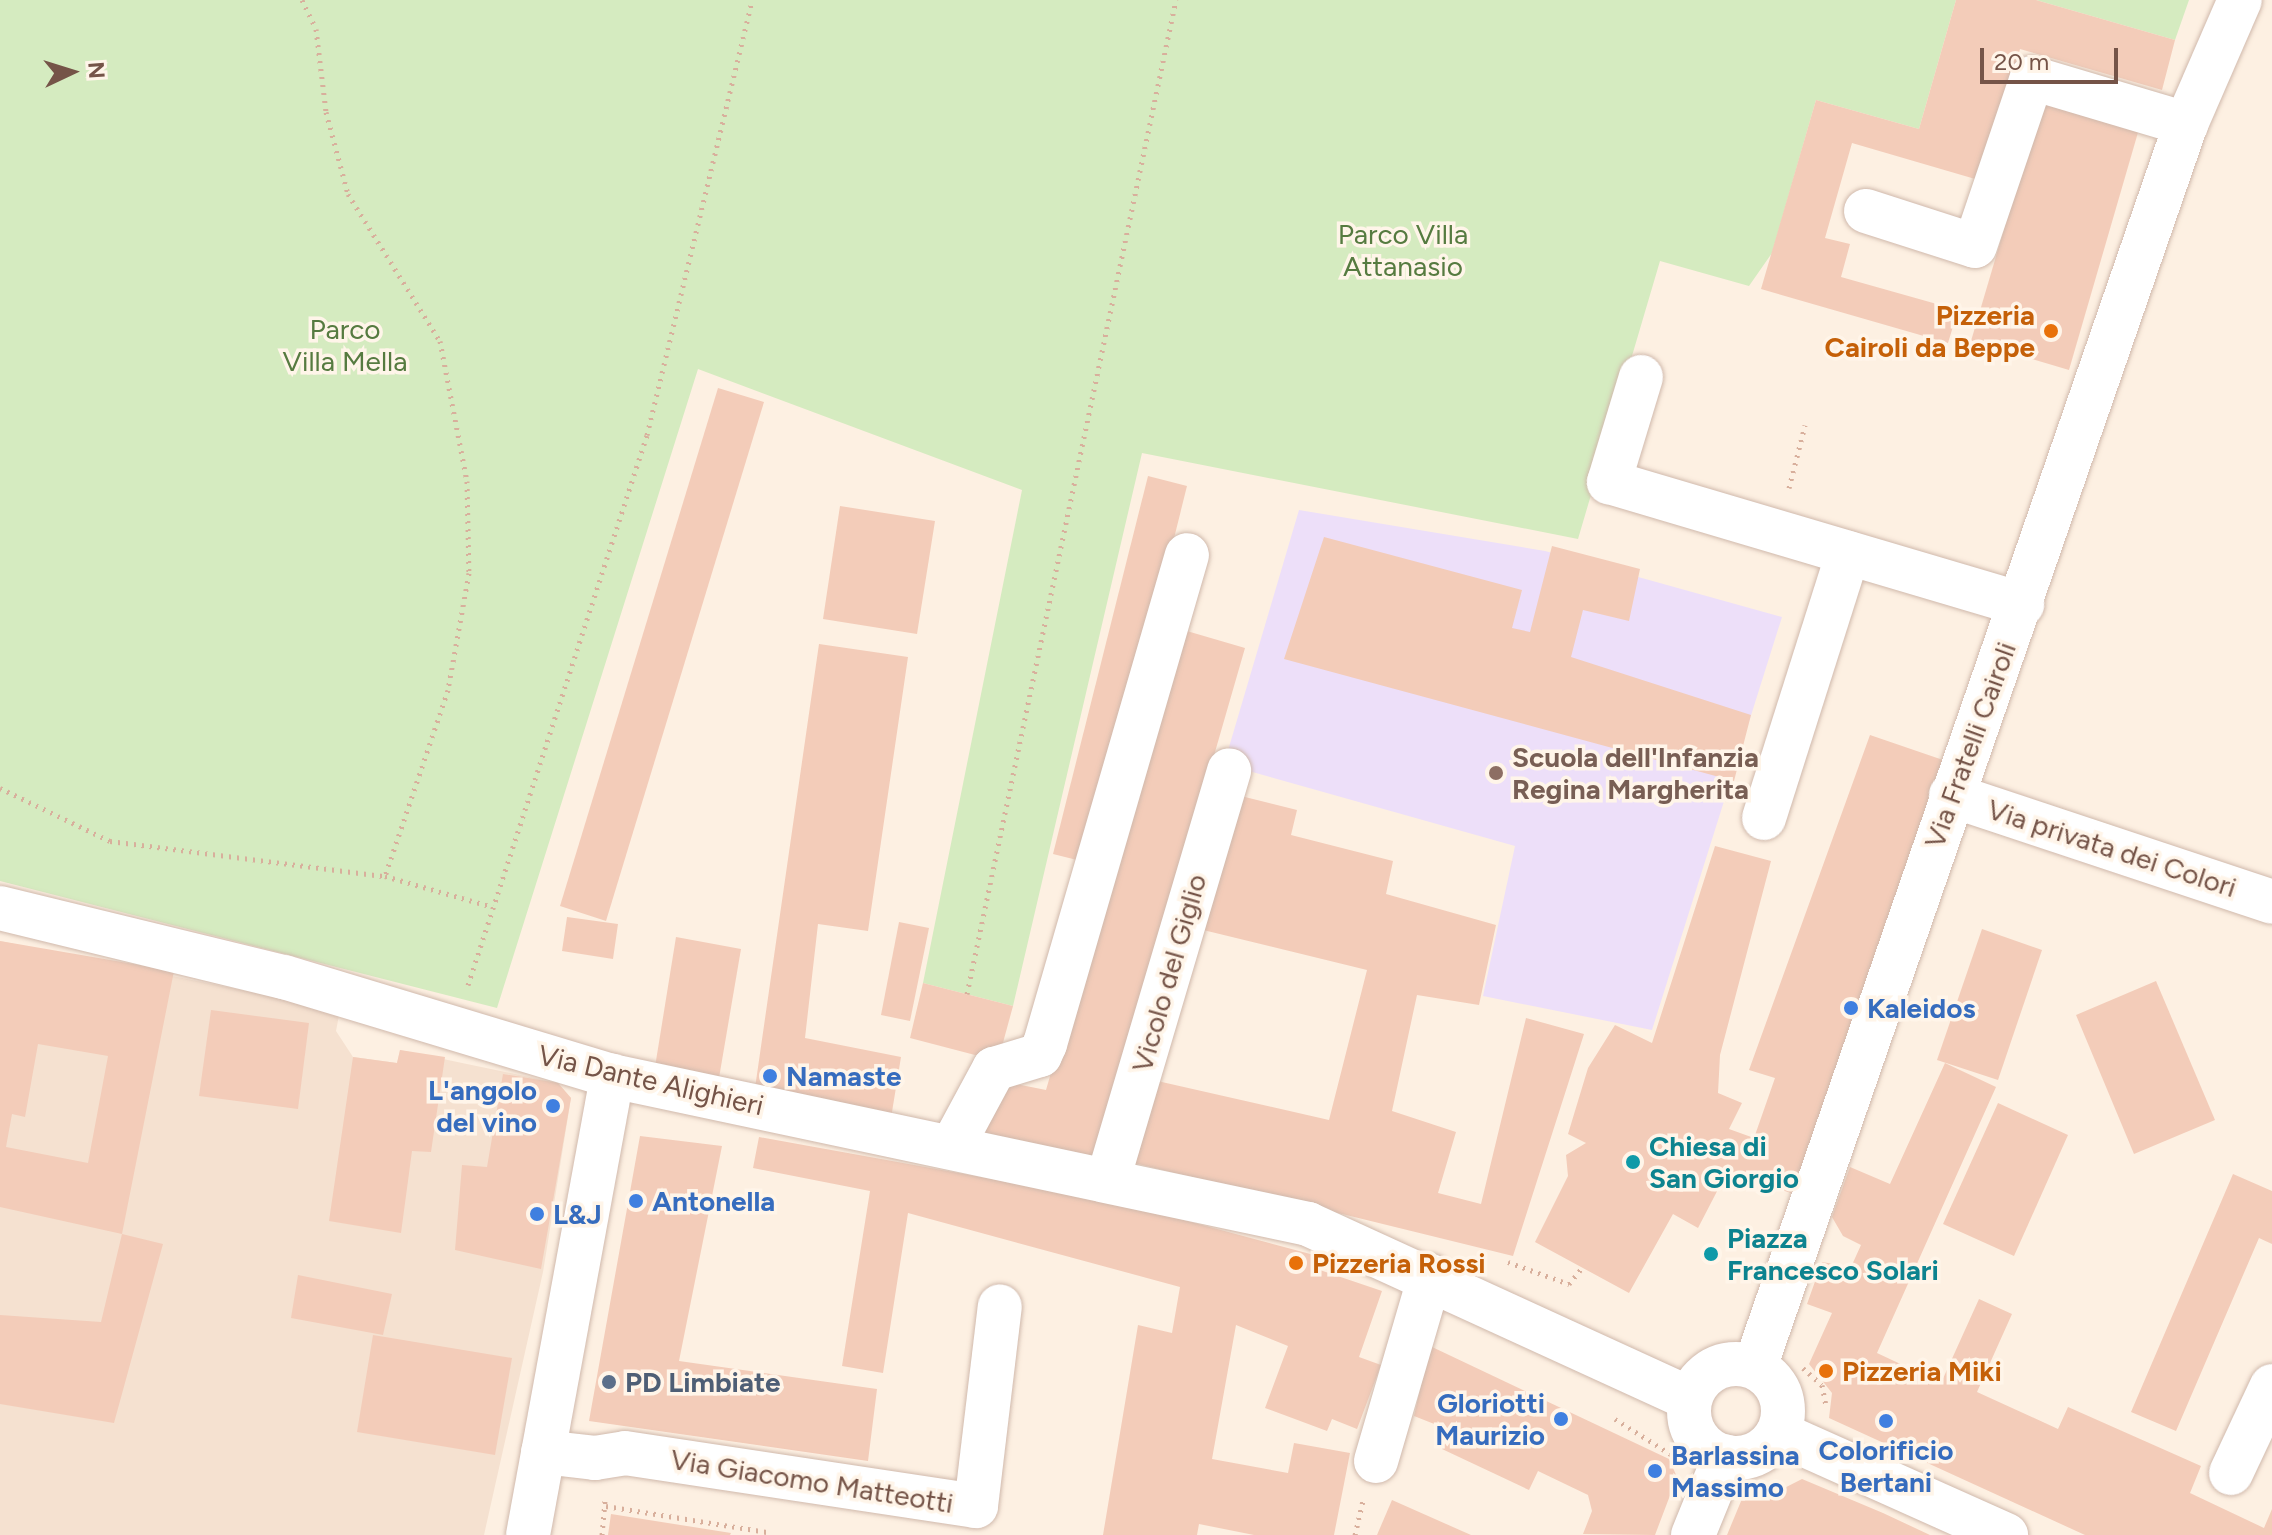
<!DOCTYPE html>
<style>
body{margin:0}
#map{position:relative;width:2272px;height:1535px;overflow:hidden;background:#fdf0e2;font-family:Figtree,sans-serif}
div>[style]{position:absolute}
[style*='--x']{left:calc(var(--x)*1px);top:calc(var(--y)*1px);width:calc(var(--w)*1px);rotate:calc(var(--a)*1deg)}
.residential>*{inset:0;background:#f5e1d0}
.education>*{inset:0;background:#eddff9}
.green>*{inset:0;background:#d5ebc0}
.building>*{inset:0;background:#f3ccb9}
.path>*{height:5px;margin-top:-2.5px;transform-origin:0;background:repeating-linear-gradient(90deg,#d8af9c 0 2px,transparent 0 8px)}
.roads{filter:drop-shadow(0 0 2px #d0b9ac) drop-shadow(0 0 2px #d0b9ac)}
.minor>*{height:44px;margin:-22px;padding:0 22px;transform-origin:22px;border-radius:22px;background:#fff}
.minor>.ring{margin:-22px;padding:0;box-sizing:content-box;background:none;border:44px solid #fff;border-radius:50%}
.dots>*{width:22px;height:22px;translate:-50% -50%;box-sizing:border-box;border:4px solid #fff5e9;border-radius:50%}
span{translate:-50% -50%;white-space:nowrap;text-align:center;line-height:1.15;-webkit-text-stroke:7px #fff5e9;paint-order:stroke}
.park-label{font-size:28px;color:#567b40}
.food-label{font-size:28px;color:#c56008;font-weight:700}
.right{translate:-100% -50%;text-align:right}
.left{translate:0 -50%;text-align:left}
.street-label{font-size:28px;color:#755448}
.education-label{font-size:28px;color:#785e54;font-weight:700}
.shop-label{font-size:28px;color:#366cbe;font-weight:700}
.culture-label{font-size:28px;color:#0d838f;font-weight:700}
.service-label{font-size:28px;color:#4e5e75;font-weight:700}
.north{position:absolute;left:32px;top:32px;width:80px;height:80px;-webkit-text-stroke:6px #fff5e9;paint-order:stroke;rotate:86deg;font-size:22px;font-weight:700;line-height:32px;text-align:center;color:#755448}
.north::after{content:'';display:block;margin:auto;width:28px;height:36px;background:#755448;clip-path:polygon(50% 0,100% 100%,50% 72%,0 100%)}
.scale{position:absolute;left:1980px;top:48px;width:138px;height:36px;box-sizing:border-box;border:4px solid #755448;border-top:0;padding-left:10px;font-size:24px;line-height:28px;white-space:nowrap;color:#755448;-webkit-text-stroke:6px #fff5e9;paint-order:stroke}
</style>
<div id="map">
<div class="residential">
<i style="clip-path:polygon(0 941px,340px 1010px,336px 1031px,353px 1057px,397px 1063px,400px 1050px,558px 1083px,571px 1098px,543px 1272px,484px 1535px,0 1535px)"></i>
</div>
<div class="education">
<i style="clip-path:polygon(1299px 510px,1545px 551px,1782px 617px,1652px 1030px,1483px 996px,1515px 846px,1224px 764px)"></i>
</div>
<div class="green">
<i style="clip-path:polygon(0 0,1956px 0,1919px 129px,1816px 100px,1772px 253px,1749px 286px,1660px 261px,1578px 539px,1142px 453px,1013px 1006px,923px 983px,1022px 490px,698px 369px,497px 1008px,0 881px)"></i>
<i style="clip-path:polygon(2036px 0,2189px 0,2175px 40px)"></i>
</div>
<div class="building">
<i style="clip-path:polygon(1956px 0,2036px 0,2175px 40px,2162px 90px,2020px 49px,1982px 181px,1852px 143px,1825px 238px,1850px 244px,1841px 277px,1958px 310px,1948px 343px,1761px 289px,1816px 100px,1919px 129px)"></i>
<i style="clip-path:polygon(2042px 101px,2139px 129px,2069px 370px,1971px 341px)"></i>
<i style="clip-path:polygon(718px 388px,764px 402px,606px 921px,560px 906px)"></i>
<i style="clip-path:polygon(1148px 476px,1187px 486px,1093px 864px,1053px 854px)"></i>
<i style="clip-path:polygon(840px 506px,935px 521px,917px 634px,823px 619px)"></i>
<i style="clip-path:polygon(1324px 537px,1522px 590px,1512px 628px,1530px 632px,1552px 546px,1640px 569px,1629px 621px,1583px 610px,1571px 657px,1751px 715px,1734px 781px,1284px 659px)"></i>
<i style="clip-path:polygon(1180px 629px,1245px 648px,1097px 1161px,972px 1133px,990px 1079px,1046px 1090px)"></i>
<i style="clip-path:polygon(819px 644px,908px 657px,868px 931px,818px 924px,805px 1038px,901px 1057px,891px 1118px,755px 1088px)"></i>
<i style="clip-path:polygon(1870px 735px,1943px 760px,1794px 1194px,1727px 1172px,1698px 1228px,1673px 1214px,1629px 1293px,1535px 1242px,1568px 1176px,1566px 1155px,1586px 1143px,1568px 1134px,1588px 1068px,1615px 1025px,1652px 1043px,1715px 846px,1771px 861px,1720px 1055px,1718px 1093px,1742px 1103px,1729px 1129px,1754px 1138px,1775px 1078px,1749px 1070px)"></i>
<i style="clip-path:polygon(1229px 793px,1297px 810px,1291px 835px,1393px 861px,1386px 894px,1496px 925px,1479px 1005px,1417px 995px,1392px 1111px,1456px 1132px,1438px 1193px,1481px 1204px,1526px 1018px,1584px 1034px,1513px 1256px,1130px 1162px,1153px 1080px,1329px 1120px,1367px 970px,1195px 928px)"></i>
<i style="clip-path:polygon(567px 917px,618px 924px,613px 959px,562px 951px)"></i>
<i style="clip-path:polygon(899px 922px,929px 928px,910px 1021px,881px 1015px)"></i>
<i style="clip-path:polygon(1982px 929px,2042px 950px,1998px 1080px,1937px 1060px)"></i>
<i style="clip-path:polygon(676px 937px,741px 949px,719px 1078px,655px 1067px)"></i>
<i style="clip-path:polygon(evenodd,0 941px,174px 971px,122px 1234px,0 1207px,0 941px,38px 1044px,108px 1056px,88px 1163px,6px 1147px,12px 1114px,25px 1117px,38px 1044px)"></i>
<i style="clip-path:polygon(2156px 981px,2215px 1120px,2134px 1154px,2076px 1015px)"></i>
<i style="clip-path:polygon(923px 983px,1013px 1006px,998px 1061px,910px 1038px)"></i>
<i style="clip-path:polygon(211px 1010px,309px 1023px,298px 1109px,199px 1096px)"></i>
<i style="clip-path:polygon(400px 1050px,445px 1057px,431px 1152px,412px 1151px,401px 1233px,329px 1221px,353px 1057px,397px 1063px)"></i>
<i style="clip-path:polygon(1945px 1063px,1996px 1087px,1877px 1353px,1941px 1383px,1979px 1299px,2012px 1314px,1977px 1392px,2058px 1429px,2068px 1407px,2201px 1466px,2190px 1493px,2264px 1528px,2272px 1509px,2272px 1535px,2085px 1535px,1829px 1418px,1832px 1393px,1809px 1364px,1832px 1313px,1807px 1304px,1822px 1262px,1851px 1267px,1861px 1245px,1843px 1236px,1832px 1217px,1850px 1167px,1890px 1184px)"></i>
<i style="clip-path:polygon(503px 1074px,558px 1083px,571px 1098px,541px 1269px,455px 1250px,462px 1165px,487px 1167px)"></i>
<i style="clip-path:polygon(1998px 1103px,2068px 1135px,2014px 1256px,1943px 1224px)"></i>
<i style="clip-path:polygon(640px 1136px,722px 1146px,679px 1361px,877px 1389px,868px 1461px,589px 1421px)"></i>
<i style="clip-path:polygon(759px 1137px,1113px 1201px,1314px 1255px,1311px 1267px,1382px 1291px,1359px 1357px,1381px 1365px,1357px 1429px,1332px 1419px,1327px 1431px,1265px 1408px,1288px 1346px,1236px 1325px,1212px 1459px,1288px 1473px,1294px 1443px,1350px 1453px,1334px 1535px,1254px 1535px,1199px 1524px,1197px 1535px,1103px 1535px,1138px 1325px,1172px 1333px,1180px 1287px,908px 1213px,883px 1373px,842px 1366px,870px 1191px,753px 1168px)"></i>
<i style="clip-path:polygon(2233px 1174px,2272px 1191px,2272px 1244px,2259px 1238px,2176px 1431px,2131px 1412px)"></i>
<i style="clip-path:polygon(122px 1234px,163px 1244px,114px 1423px,0 1404px,0 1315px,101px 1322px)"></i>
<i style="clip-path:polygon(298px 1275px,392px 1294px,383px 1335px,291px 1318px)"></i>
<i style="clip-path:polygon(373px 1335px,512px 1358px,495px 1455px,357px 1432px)"></i>
<i style="clip-path:polygon(1430px 1346px,1669px 1459px,1677px 1477px,1655px 1535px,1583px 1534px,1592px 1511px,1588px 1495px,1538px 1471px,1529px 1490px,1442px 1449px,1452px 1431px,1414px 1416px)"></i>
<i style="clip-path:polygon(1802px 1479px,1883px 1513px,1930px 1535px,1727px 1535px,1744px 1494px,1765px 1498px)"></i>
<i style="clip-path:polygon(1392px 1500px,1471px 1535px,1377px 1535px)"></i>
<i style="clip-path:polygon(611px 1514px,731px 1533px,730px 1535px,608px 1535px)"></i>
</div>
<div class="path">
<i style="--x:302;--y:0;--w:32;--a:64"></i>
<i style="--x:316;--y:29;--w:84;--a:83.1"></i>
<i style="--x:326;--y:112;--w:85;--a:75"></i>
<i style="--x:348;--y:194;--w:173;--a:58"></i>
<i style="--x:440;--y:341;--w:143;--a:79.1"></i>
<i style="--x:467;--y:481;--w:92;--a:88.8"></i>
<i style="--x:469;--y:573;--w:119;--a:100.2"></i>
<i style="--x:448;--y:690;--w:196;--a:108.7"></i>
<i style="--x:1789;--y:488;--w:65;--a:-75.7"></i>
<i style="--x:0;--y:788;--w:122;--a:25.7"></i>
<i style="--x:110;--y:841;--w:277;--a:7.3"></i>
<i style="--x:385;--y:876;--w:112;--a:16"></i>
<i style="--x:468;--y:985;--w:578;--a:-71.97"></i>
<i style="--x:647;--y:435;--w:447;--a:-76.4"></i>
<i style="--x:967;--y:994;--w:1016;--a:-78.13"></i>
<i style="--x:1508;--y:1262;--w:65;--a:19.8"></i>
<i style="--x:1569;--y:1284;--w:22;--a:-51"></i>
<i style="--x:1803;--y:1368;--w:25;--a:42"></i>
<i style="--x:1822;--y:1385;--w:20;--a:79"></i>
<i style="--x:1615;--y:1419;--w:73;--a:32.2"></i>
<i style="--x:1760;--y:1487;--w:21;--a:-3"></i>
<i style="--x:606;--y:1506;--w:163;--a:9.2"></i>
<i style="--x:602;--y:1535;--w:35;--a:-85"></i>
<i style="--x:1355;--y:1535;--w:35;--a:-77"></i>
</div>
<div class="roads">
<div class="minor">
<i style="--x:1866;--y:211;--w:114;--a:17.8"></i>
<i style="--x:1975;--y:246;--w:177;--a:-71.3"></i>
<i style="--x:2032;--y:78;--w:161;--a:16.6"></i>
<i style="--x:1641;--y:377;--w:110;--a:106.9"></i>
<i style="--x:1609;--y:482;--w:431;--a:16.5"></i>
<i style="--x:1951;--y:795;--w:338;--a:18.4"></i>
<i style="--x:1764;--y:818;--w:278;--a:-72.4"></i>
<i style="--x:0;--y:908;--w:292;--a:13.7"></i>
<i style="--x:284;--y:977;--w:343;--a:16.8"></i>
<i style="--x:612;--y:1076;--w:712;--a:12"></i>
<i style="--x:1308;--y:1224;--w:420;--a:24.6"></i>
<i style="--x:952;--y:1147;--w:89;--a:-61.7"></i>
<i style="--x:994;--y:1069;--w:48;--a:-16.9"></i>
<i style="--x:1040;--y:1055;--w:12;--a:-66"></i>
<i style="--x:1045;--y:1044;--w:509;--a:-73.81"></i>
<i style="--x:1109;--y:1176;--w:423;--a:-73.5"></i>
<i class="ring" style="left:1689px;top:1364px;width:50px;height:50px"></i>
<i style="--x:1755;--y:1367;--w:1316;--a:-70.88"></i>
<i style="--x:2186;--y:124;--w:135;--a:-66.5"></i>
<i style="--x:1778;--y:1433;--w:250;--a:24.1"></i>
<i style="--x:543;--y:1452;--w:52;--a:6.6"></i>
<i style="--x:595;--y:1458;--w:30;--a:-9"></i>
<i style="--x:625;--y:1453;--w:355;--a:8.6"></i>
<i style="--x:976;--y:1506;--w:201;--a:-83.2"></i>
<i style="--x:1376;--y:1461;--w:193;--a:-73.7"></i>
<i style="--x:2231;--y:1473;--w:96;--a:-64.8"></i>
<i style="--x:528;--y:1535;--w:467;--a:-79.6"></i>
<i style="--x:1693;--y:1535;--w:85;--a:-67.9"></i>
</div>
</div>
<div class="dots">
<i style="left:2051px;top:331px;background:#e8710a"></i>
<i style="left:1496px;top:773px;background:#8d6e63"></i>
<i style="left:1851px;top:1008px;background:#3f7fe0"></i>
<i style="left:770px;top:1076px;background:#3f7fe0"></i>
<i style="left:553px;top:1106px;background:#3f7fe0"></i>
<i style="left:1633px;top:1162px;background:#0f9aa8"></i>
<i style="left:636px;top:1201px;background:#3f7fe0"></i>
<i style="left:537px;top:1214px;background:#3f7fe0"></i>
<i style="left:1711px;top:1254px;background:#0f9aa8"></i>
<i style="left:1296px;top:1263px;background:#e8710a"></i>
<i style="left:1826px;top:1371px;background:#e8710a"></i>
<i style="left:609px;top:1382px;background:#5c6f8a"></i>
<i style="left:1561px;top:1419px;background:#3f7fe0"></i>
<i style="left:1886px;top:1421px;background:#3f7fe0"></i>
<i style="left:1655px;top:1471px;background:#3f7fe0"></i>
</div>
<div class="park-label">
<span style="left:1403px;top:250px">Parco Villa<br>Attanasio</span>
<span style="left:345px;top:345px">Parco<br>Villa Mella</span>
</div>
<div class="food-label">
<span class="right" style="left:2035px;top:331px">Pizzeria<br>Cairoli da Beppe</span>
<span class="left" style="left:1312px;top:1263px">Pizzeria Rossi</span>
<span class="left" style="left:1842px;top:1371px">Pizzeria Miki</span>
</div>
<div class="street-label">
<span style="left:1970px;top:745px;rotate:-70deg">Via Fratelli Cairoli</span>
<span style="left:2112px;top:848px;rotate:18deg">Via privata dei Colori</span>
<span style="left:1169px;top:973px;rotate:-74deg">Vicolo del Giglio</span>
<span style="left:651px;top:1080px;rotate:13deg">Via Dante Alighieri</span>
<span style="left:812px;top:1481px;rotate:9deg">Via Giacomo Matteotti</span>
</div>
<div class="education-label">
<span class="left" style="left:1512px;top:773px">Scuola dell'Infanzia<br>Regina Margherita</span>
</div>
<div class="shop-label">
<span class="left" style="left:1867px;top:1008px">Kaleidos</span>
<span class="left" style="left:786px;top:1076px">Namaste</span>
<span class="right" style="left:537px;top:1106px">L'angolo<br>del vino</span>
<span class="left" style="left:652px;top:1201px">Antonella</span>
<span class="left" style="left:553px;top:1214px">L&amp;J</span>
<span class="right" style="left:1545px;top:1419px">Gloriotti<br>Maurizio</span>
<span style="left:1886px;top:1466px">Colorificio<br>Bertani</span>
<span class="left" style="left:1671px;top:1471px">Barlassina<br>Massimo</span>
</div>
<div class="culture-label">
<span class="left" style="left:1649px;top:1162px">Chiesa di<br>San Giorgio</span>
<span class="left" style="left:1727px;top:1254px">Piazza<br>Francesco Solari</span>
</div>
<div class="service-label">
<span class="left" style="left:625px;top:1382px">PD Limbiate</span>
</div>
<div class="north">N</div>
<div class="scale">20 m</div>
</div>
